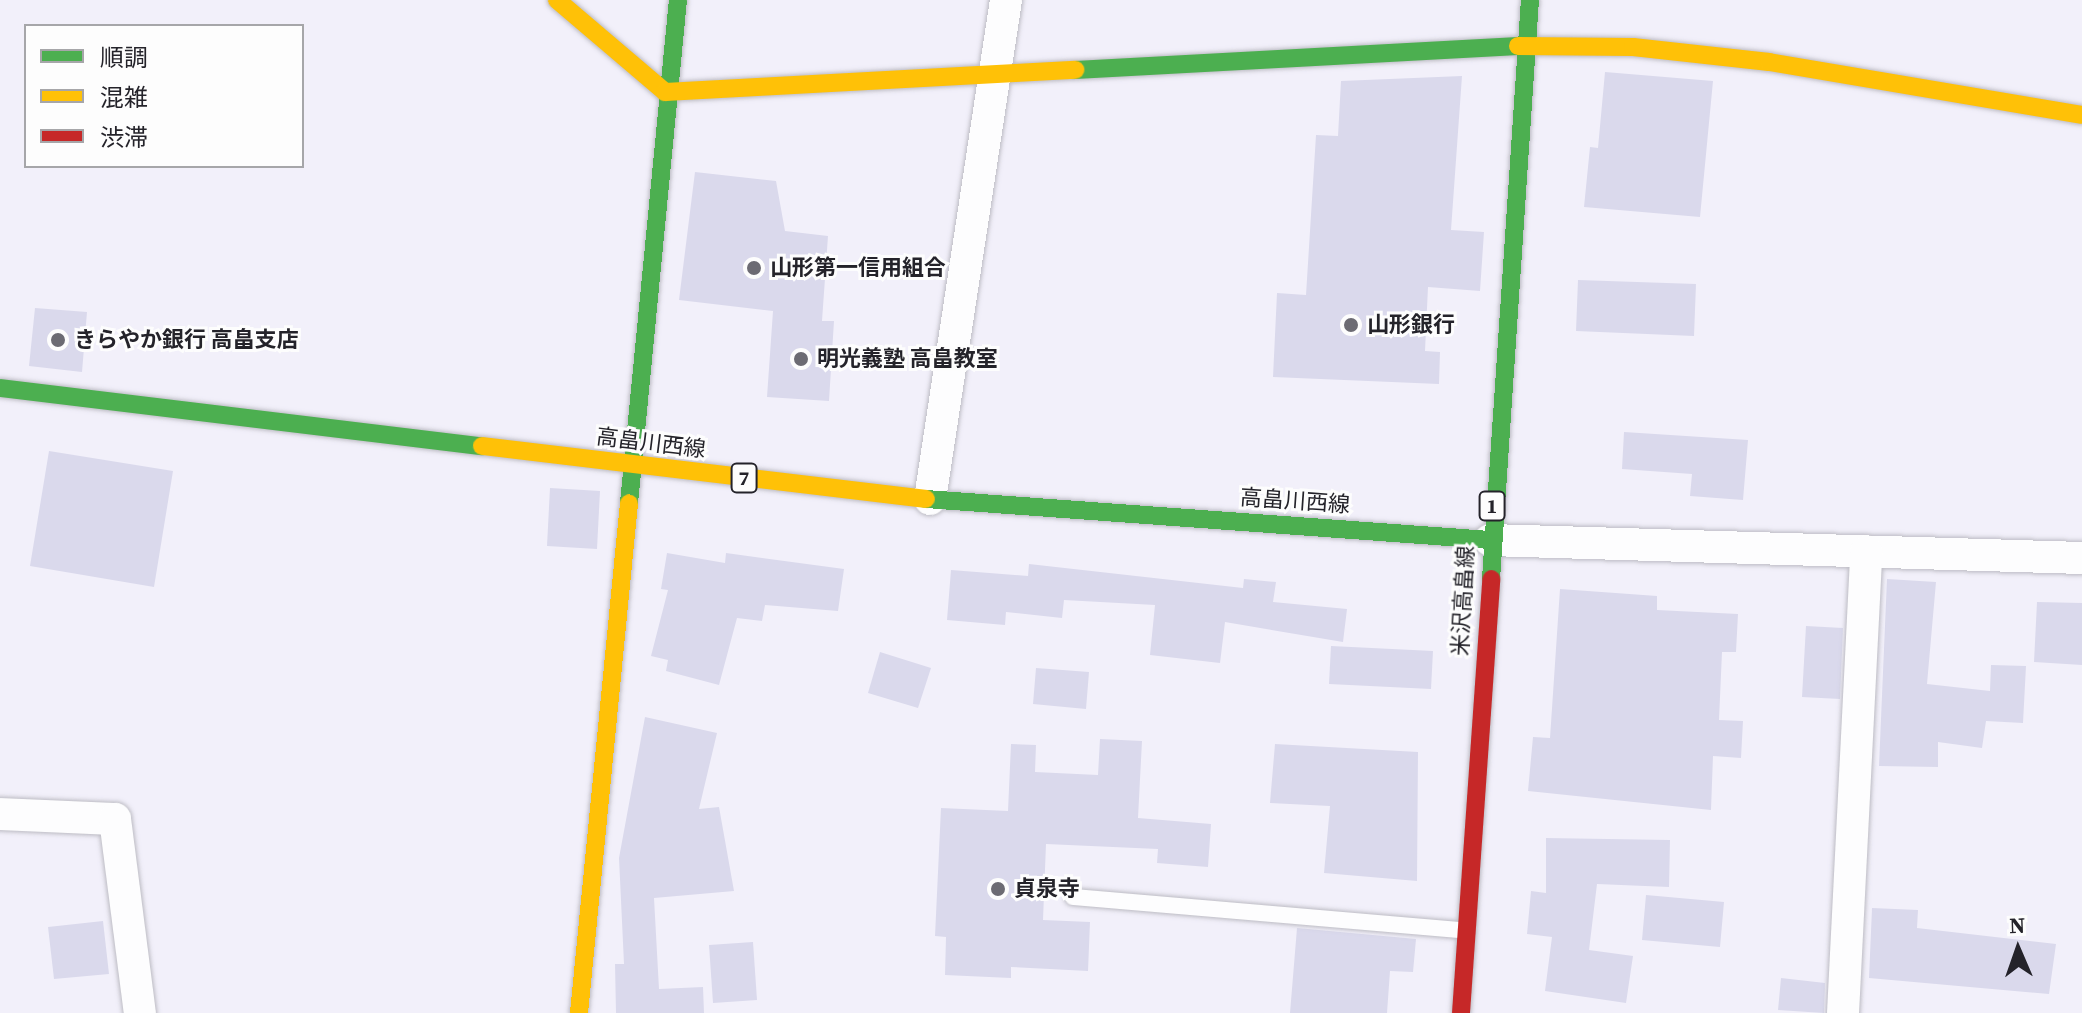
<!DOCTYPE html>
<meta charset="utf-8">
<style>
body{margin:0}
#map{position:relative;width:2082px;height:1013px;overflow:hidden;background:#f2f0fa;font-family:"Source Serif 4","Noto Sans JP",serif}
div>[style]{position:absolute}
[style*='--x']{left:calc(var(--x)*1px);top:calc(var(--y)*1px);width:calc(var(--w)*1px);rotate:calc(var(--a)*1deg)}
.building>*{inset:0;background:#dad9ec}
.roads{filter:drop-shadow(0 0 2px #bdbcc4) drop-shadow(0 0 2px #bdbcc4)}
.lane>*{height:16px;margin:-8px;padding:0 8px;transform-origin:8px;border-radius:8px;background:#fdfdfe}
.street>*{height:32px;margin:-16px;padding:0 16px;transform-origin:16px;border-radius:16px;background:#fdfdfe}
.fast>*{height:18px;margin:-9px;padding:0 9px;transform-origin:9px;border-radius:9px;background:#4caf50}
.slow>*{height:18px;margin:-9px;padding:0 9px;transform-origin:9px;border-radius:9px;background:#ffc107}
.jam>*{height:18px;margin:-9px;padding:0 9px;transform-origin:9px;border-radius:9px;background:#c62828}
.dots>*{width:22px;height:22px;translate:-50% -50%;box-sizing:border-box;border:4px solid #fdfdfd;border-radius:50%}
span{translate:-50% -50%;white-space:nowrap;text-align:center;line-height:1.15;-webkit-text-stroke:6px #fdfdfd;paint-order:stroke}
.shield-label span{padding:2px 6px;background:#fdfdfd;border:2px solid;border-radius:6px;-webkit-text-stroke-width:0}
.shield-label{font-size:20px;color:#24232a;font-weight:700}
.poi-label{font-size:22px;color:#24232a;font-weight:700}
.left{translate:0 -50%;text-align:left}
.street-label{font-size:22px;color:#24232a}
.legend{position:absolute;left:24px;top:24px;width:280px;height:144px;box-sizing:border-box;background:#fdfdfd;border:2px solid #a6a6a9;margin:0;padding:10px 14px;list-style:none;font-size:24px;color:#24232a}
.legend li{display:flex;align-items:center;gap:16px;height:40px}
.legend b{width:40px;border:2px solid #a6a6a9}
.north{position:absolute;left:1978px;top:909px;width:80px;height:80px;-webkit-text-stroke:6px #fdfdfd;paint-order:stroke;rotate:358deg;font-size:22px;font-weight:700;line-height:32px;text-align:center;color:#24232a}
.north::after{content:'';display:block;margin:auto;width:28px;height:36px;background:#24232a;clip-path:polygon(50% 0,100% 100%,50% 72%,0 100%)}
</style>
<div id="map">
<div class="building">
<i style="clip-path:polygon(1605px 72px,1713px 81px,1700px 217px,1584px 207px,1590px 147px,1598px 148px)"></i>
<i style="clip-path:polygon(1462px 76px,1451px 230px,1484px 232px,1480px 291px,1428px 287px,1425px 351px,1440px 352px,1439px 384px,1273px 377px,1277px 293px,1306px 295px,1316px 135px,1338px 136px,1341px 81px)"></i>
<i style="clip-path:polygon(695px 172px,776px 181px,785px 231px,828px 236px,822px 321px,834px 321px,829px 401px,767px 397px,773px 311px,679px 300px)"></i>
<i style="clip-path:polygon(1578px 280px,1696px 284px,1694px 336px,1576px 331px)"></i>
<i style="clip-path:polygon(35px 308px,87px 312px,82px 372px,29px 366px)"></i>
<i style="clip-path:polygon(1624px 432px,1748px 440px,1743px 500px,1690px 496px,1692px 474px,1622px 469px)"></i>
<i style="clip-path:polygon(49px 451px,173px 471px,154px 587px,30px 566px)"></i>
<i style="clip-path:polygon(550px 488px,600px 491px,597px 549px,547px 546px)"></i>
<i style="clip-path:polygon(667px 553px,725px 563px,726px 553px,844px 569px,838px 611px,765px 605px,762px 621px,737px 618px,719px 685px,666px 671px,668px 660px,651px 656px,668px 590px,661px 589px)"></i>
<i style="clip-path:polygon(1029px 564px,1243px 588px,1244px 579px,1276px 582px,1273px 602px,1347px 609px,1343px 642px,1225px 622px,1220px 663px,1150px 655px,1155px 605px,1064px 600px,1062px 618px,1006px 612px,1005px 625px,947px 620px,951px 570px,1028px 576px)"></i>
<i style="clip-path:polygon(1887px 579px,1936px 582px,1927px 684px,1990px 691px,1991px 665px,2026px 666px,2023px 723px,1986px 721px,1982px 748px,1938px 742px,1938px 767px,1879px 766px)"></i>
<i style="clip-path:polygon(1560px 589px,1657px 596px,1657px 610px,1738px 614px,1736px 652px,1722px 652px,1719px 720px,1743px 721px,1741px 758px,1713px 756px,1711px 810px,1528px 791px,1533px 737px,1550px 738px)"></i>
<i style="clip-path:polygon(2037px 602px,2082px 603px,2082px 665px,2034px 662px)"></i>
<i style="clip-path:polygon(1806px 626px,1843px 628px,1840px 699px,1802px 697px)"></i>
<i style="clip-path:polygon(1331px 646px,1433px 651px,1431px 689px,1329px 684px)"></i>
<i style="clip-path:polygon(880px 652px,931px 668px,918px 708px,868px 693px)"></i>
<i style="clip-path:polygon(1036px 668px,1089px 672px,1086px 709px,1033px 704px)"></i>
<i style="clip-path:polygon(645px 717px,717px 733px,699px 809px,719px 807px,734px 891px,654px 898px,659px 989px,703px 987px,704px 1013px,616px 1013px,615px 964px,624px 964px,619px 858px)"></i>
<i style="clip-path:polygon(1100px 739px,1142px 741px,1138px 818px,1211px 824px,1208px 867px,1157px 863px,1158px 849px,1046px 844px,1043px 920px,1090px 922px,1088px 971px,1011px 967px,1011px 978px,945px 975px,946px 937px,935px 936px,941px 808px,1008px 811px,1011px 744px,1036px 745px,1035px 772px,1098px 775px)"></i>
<i style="clip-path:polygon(1275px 744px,1418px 752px,1417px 881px,1324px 873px,1330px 806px,1270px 803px)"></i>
<i style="clip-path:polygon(1546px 838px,1670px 840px,1669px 887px,1597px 884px,1589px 950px,1633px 956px,1626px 1003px,1545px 991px,1552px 937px,1527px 934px,1531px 891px,1546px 893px)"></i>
<i style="clip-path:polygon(1646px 895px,1724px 902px,1720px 947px,1642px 940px)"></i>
<i style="clip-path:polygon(1872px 908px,1918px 910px,1917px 928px,2056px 944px,2049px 994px,1869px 978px)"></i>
<i style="clip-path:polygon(103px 921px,109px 974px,54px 979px,48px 927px)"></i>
<i style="clip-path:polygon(1297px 928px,1416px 939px,1413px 972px,1390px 971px,1387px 1013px,1290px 1013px)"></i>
<i style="clip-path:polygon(753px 942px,757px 1000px,713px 1003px,709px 945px)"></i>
<i style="clip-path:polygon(1781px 978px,1825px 983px,1824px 1013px,1778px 1010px)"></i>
</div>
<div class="roads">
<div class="lane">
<i style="--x:1073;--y:897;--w:394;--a:4.9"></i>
</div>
<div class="street">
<i style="--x:930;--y:499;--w:505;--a:-81.34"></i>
<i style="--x:1490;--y:540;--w:592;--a:1.74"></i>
<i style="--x:0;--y:814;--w:115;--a:2.5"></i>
<i style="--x:115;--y:819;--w:196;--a:82.7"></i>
<i style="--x:1843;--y:1013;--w:462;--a:-87.1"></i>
</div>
<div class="fast">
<i style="--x:1075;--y:70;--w:444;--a:-3.1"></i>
<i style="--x:0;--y:388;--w:485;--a:6.9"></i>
<i style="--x:926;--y:499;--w:565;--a:4.16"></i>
<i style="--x:629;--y:503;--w:505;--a:-84.44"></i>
<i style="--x:1491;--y:579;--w:580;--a:-86.15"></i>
</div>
<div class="slow">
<i style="--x:557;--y:0;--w:142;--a:40.4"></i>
<i style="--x:665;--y:92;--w:411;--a:-3.1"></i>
<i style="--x:1518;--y:46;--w:115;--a:0.5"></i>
<i style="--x:1633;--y:47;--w:137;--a:6.3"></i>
<i style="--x:1769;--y:62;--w:317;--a:9.6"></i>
<i style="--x:482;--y:446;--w:447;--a:6.8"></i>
<i style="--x:579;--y:1013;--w:512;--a:-84.4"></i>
</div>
<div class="jam">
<i style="--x:1461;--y:1013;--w:435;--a:-86"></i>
</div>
</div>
<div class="dots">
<i style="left:754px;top:268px;background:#6c6b73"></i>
<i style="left:1351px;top:325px;background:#6c6b73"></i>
<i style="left:58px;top:340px;background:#6c6b73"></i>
<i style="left:801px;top:359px;background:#6c6b73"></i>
<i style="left:998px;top:889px;background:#6c6b73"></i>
</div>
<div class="shield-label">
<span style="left:744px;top:478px">7</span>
<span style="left:1492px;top:506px">1</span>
</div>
<div class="poi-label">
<span class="left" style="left:770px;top:268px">山形第一信用組合</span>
<span class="left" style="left:1367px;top:325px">山形銀行</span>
<span class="left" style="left:74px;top:340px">きらやか銀行 高畠支店</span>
<span class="left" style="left:817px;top:359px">明光義塾 高畠教室</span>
<span class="left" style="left:1014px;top:889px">貞泉寺</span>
</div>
<div class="street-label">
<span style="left:651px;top:443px;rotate:7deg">高畠川西線</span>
<span style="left:1295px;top:501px;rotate:4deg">高畠川西線</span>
<span style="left:1463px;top:601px;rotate:-87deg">米沢高畠線</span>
</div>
<ul class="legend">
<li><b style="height:10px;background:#4caf50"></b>順調</li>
<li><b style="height:10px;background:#ffc107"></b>混雑</li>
<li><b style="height:10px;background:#c62828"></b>渋滞</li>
</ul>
<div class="north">N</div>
</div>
